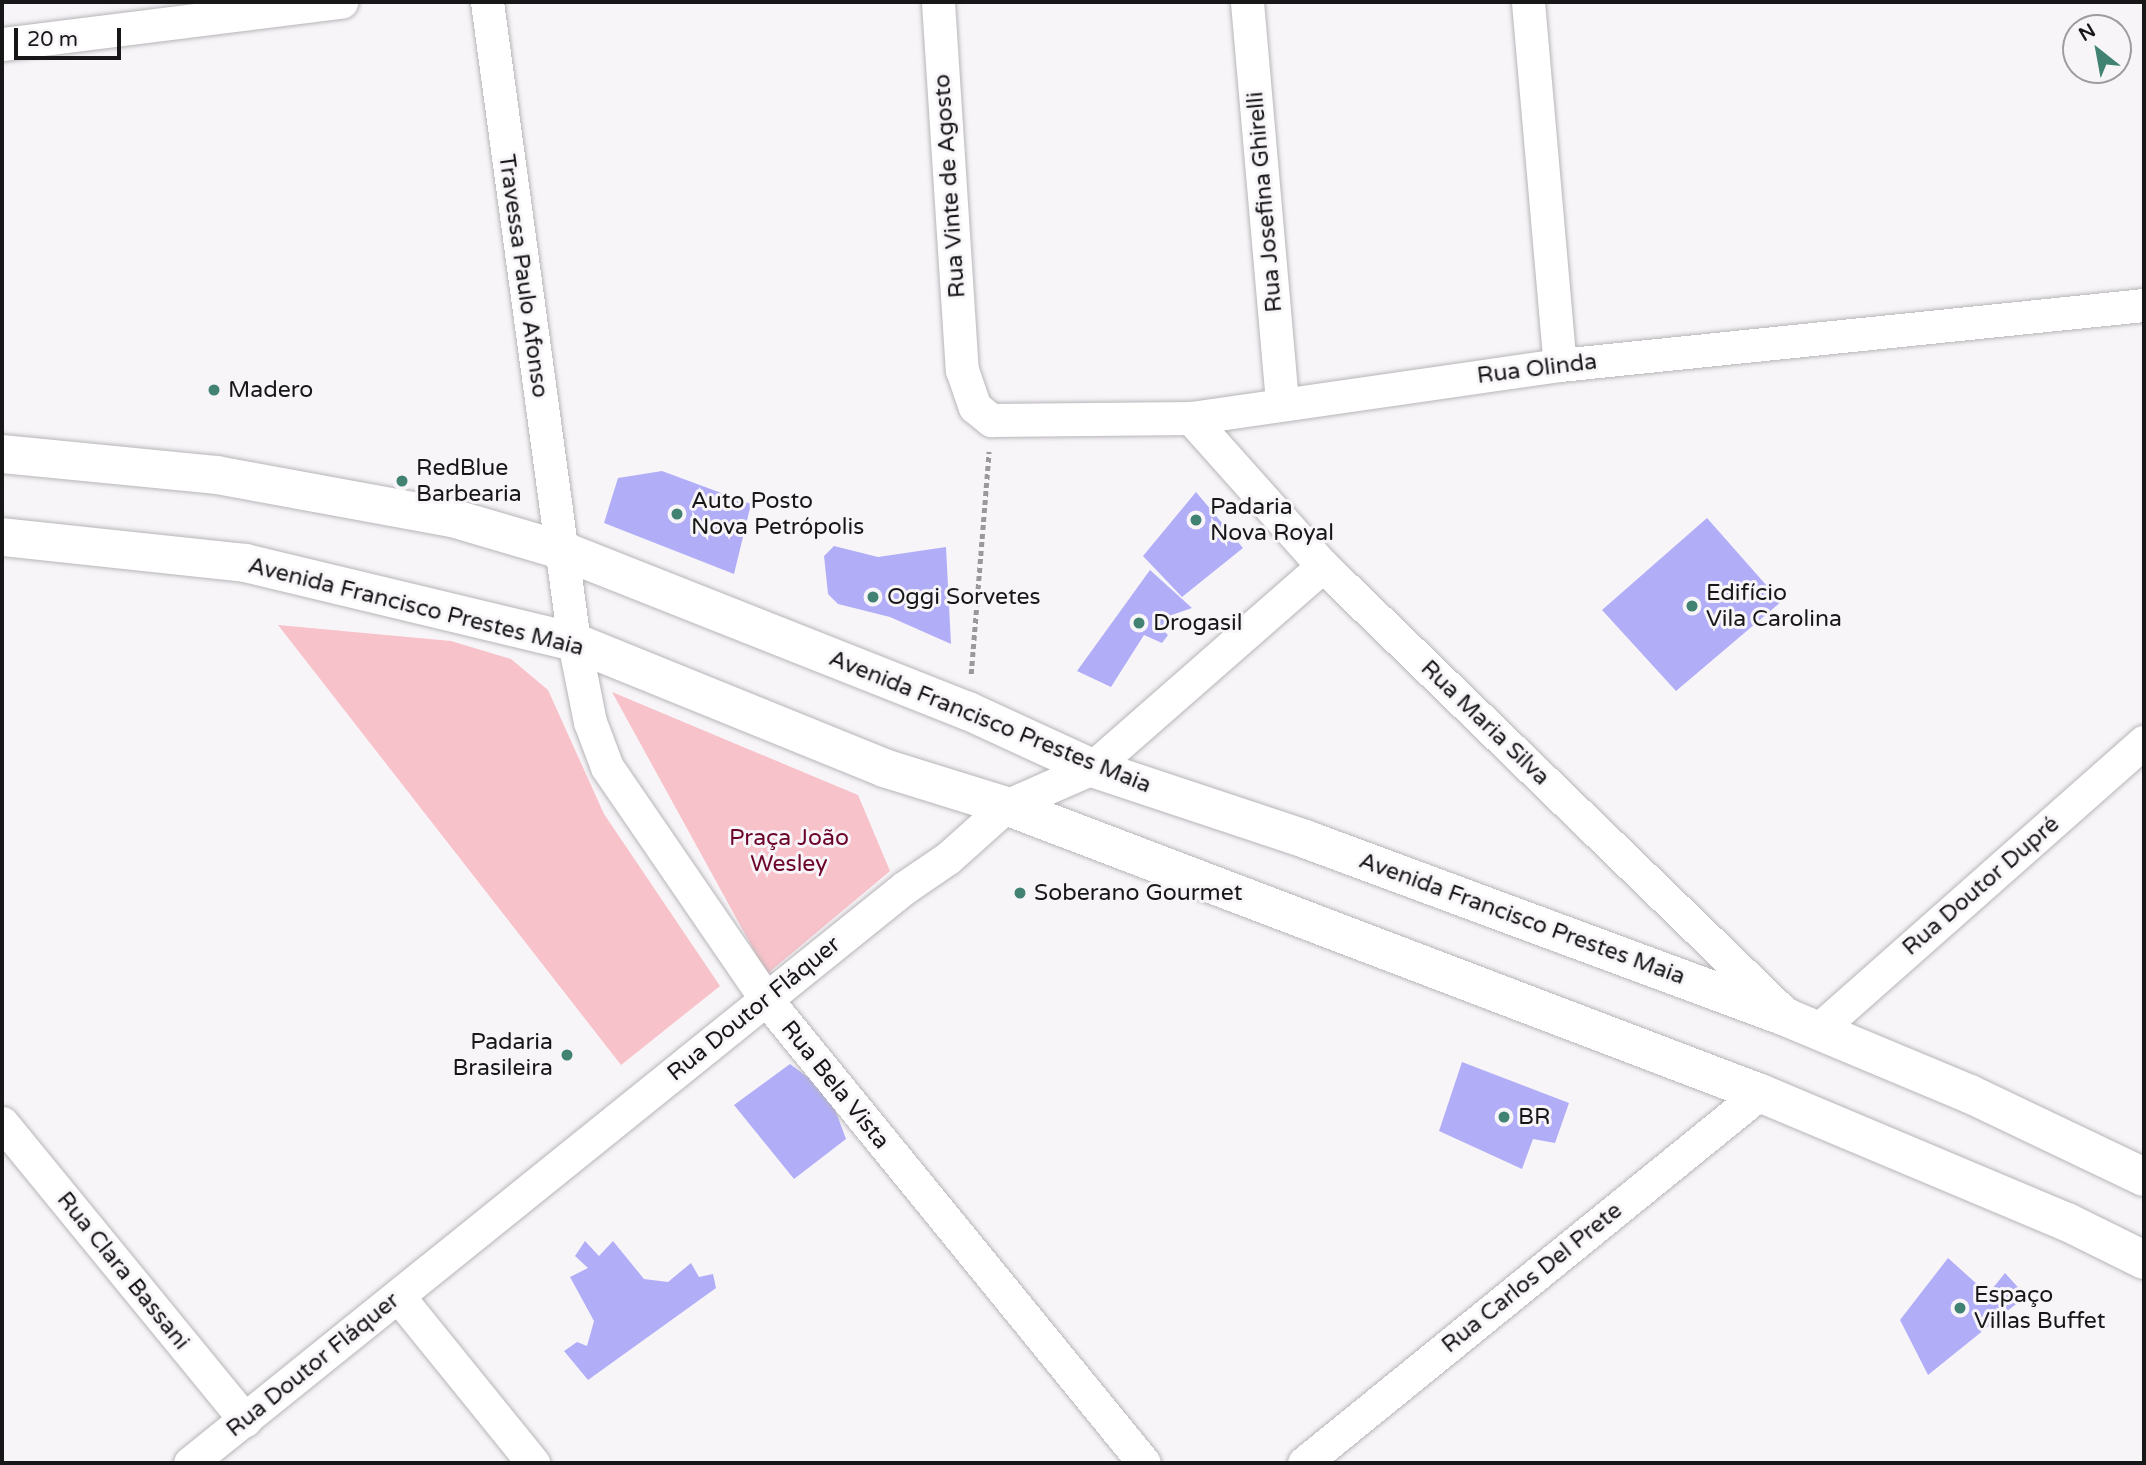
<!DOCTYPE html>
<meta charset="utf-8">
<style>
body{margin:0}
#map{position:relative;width:2146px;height:1465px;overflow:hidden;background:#f8f5f9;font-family:"Varela Round",sans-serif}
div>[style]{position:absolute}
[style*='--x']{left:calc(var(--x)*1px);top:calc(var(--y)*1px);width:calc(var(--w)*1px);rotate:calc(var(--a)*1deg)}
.green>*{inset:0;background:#f7c2ca}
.building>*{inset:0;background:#b1aef7}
.path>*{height:4.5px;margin-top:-2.25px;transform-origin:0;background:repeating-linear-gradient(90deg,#9a989b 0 5px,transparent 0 8.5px)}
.roads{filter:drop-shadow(0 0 2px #b7b5b8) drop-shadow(0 0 2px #b7b5b8)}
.street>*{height:33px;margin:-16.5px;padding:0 16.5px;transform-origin:16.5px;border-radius:16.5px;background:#fff}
.secondary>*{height:38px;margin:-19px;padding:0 19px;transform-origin:19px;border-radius:19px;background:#fff}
.dots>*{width:19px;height:19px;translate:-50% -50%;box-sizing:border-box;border:4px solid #f8f5f9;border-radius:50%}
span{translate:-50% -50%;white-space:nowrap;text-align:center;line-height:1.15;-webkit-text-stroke:6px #f8f5f9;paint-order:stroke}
.street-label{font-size:23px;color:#171718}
.poi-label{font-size:23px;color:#171718}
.left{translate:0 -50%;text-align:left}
.right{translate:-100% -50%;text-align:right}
.park-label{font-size:23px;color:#6c032a}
.frame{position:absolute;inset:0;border:4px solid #171718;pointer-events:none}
.north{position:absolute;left:2062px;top:14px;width:70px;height:70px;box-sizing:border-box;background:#f8f5f9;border:2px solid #9e9c9f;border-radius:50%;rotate:329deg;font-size:19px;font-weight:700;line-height:28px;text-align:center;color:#171718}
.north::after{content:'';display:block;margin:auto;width:24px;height:32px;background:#418272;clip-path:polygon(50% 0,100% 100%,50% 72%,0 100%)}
.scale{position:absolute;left:14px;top:28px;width:107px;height:32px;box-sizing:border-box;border:4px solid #171718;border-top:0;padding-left:9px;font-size:21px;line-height:24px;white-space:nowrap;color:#171718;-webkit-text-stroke:5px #f8f5f9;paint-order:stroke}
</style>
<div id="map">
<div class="green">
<i style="clip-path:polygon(278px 625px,451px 641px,511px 659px,548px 690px,604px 814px,720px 986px,621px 1065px)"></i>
<i style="clip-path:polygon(612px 692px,858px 795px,890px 871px,767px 974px)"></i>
</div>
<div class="building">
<i style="clip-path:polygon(662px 471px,751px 504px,734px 574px,604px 523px,618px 478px)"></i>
<i style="clip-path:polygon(1196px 492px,1243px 548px,1182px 597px,1143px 556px)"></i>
<i style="clip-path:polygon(1707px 518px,1781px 602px,1676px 691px,1602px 610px)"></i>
<i style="clip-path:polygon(834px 546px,878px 557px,946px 547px,951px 644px,890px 617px,838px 604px,828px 594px,824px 556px)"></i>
<i style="clip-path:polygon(1150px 570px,1192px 608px,1169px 616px,1162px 629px,1168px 635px,1162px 643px,1144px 635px,1111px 687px,1077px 671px)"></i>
<i style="clip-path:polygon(1462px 1062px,1569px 1103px,1555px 1143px,1533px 1139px,1522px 1169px,1439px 1131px)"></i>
<i style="clip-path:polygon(790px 1064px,829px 1093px,846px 1139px,794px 1179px,734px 1105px)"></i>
<i style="clip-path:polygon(585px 1241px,599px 1256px,613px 1241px,644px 1279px,668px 1282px,691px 1263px,699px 1277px,713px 1274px,716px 1288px,588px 1380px,564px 1351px,577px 1342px,587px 1346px,594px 1321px,570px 1277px,588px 1268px,575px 1256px)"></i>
<i style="clip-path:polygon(1948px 1258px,1988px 1294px,2005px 1273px,2026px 1296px,1928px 1375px,1900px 1320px)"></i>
</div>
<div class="path">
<i style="--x:971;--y:674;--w:223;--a:-85.4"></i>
</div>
<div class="roads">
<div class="street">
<i style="--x:487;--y:2;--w:646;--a:82.26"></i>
<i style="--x:574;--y:642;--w:82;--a:78.7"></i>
<i style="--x:590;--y:722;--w:48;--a:69.3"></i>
<i style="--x:607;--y:767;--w:281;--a:55.6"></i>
<i style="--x:766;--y:999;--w:598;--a:50.83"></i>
<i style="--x:938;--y:2;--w:369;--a:86.3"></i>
<i style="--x:962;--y:370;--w:39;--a:71"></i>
<i style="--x:975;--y:407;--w:21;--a:39"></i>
<i style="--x:991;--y:420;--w:200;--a:-0.6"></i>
<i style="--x:1191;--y:418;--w:373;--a:-8.2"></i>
<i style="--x:1560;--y:365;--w:587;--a:-5.87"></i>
<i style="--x:1247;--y:2;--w:402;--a:85"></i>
<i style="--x:1528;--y:2;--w:364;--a:85"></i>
<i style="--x:2;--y:44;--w:342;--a:-7.1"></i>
<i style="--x:1191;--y:418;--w:198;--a:48.3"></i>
<i style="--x:1323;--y:566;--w:646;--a:44.12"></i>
<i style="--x:1818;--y:1030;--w:435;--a:-41.5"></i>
<i style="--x:2;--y:1123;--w:384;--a:50.7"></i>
<i style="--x:398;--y:1296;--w:215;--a:51"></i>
<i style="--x:190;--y:1463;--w:917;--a:-38.85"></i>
<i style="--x:904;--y:888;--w:53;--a:-34.3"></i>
<i style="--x:948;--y:858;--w:78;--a:-41.9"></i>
<i style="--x:1006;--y:806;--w:94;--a:-23.8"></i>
<i style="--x:1092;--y:768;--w:307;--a:-41.2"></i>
<i style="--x:1304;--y:1463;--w:587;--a:-39.06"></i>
</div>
<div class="secondary">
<i style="--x:2;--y:454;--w:216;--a:5.6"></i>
<i style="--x:217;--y:475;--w:239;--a:10.4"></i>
<i style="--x:452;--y:518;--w:114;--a:16.4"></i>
<i style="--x:561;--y:550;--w:438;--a:21.6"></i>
<i style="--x:968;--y:711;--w:136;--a:24.7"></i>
<i style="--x:1092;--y:768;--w:225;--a:18.4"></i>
<i style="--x:1305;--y:839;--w:515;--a:20.33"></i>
<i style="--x:1788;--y:1018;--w:197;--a:22.7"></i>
<i style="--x:1970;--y:1094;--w:193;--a:25.5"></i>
<i style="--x:2;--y:537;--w:244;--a:6.1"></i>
<i style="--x:245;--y:563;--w:338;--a:13.5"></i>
<i style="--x:574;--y:642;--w:335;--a:22.1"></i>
<i style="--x:884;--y:768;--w:128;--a:17.3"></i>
<i style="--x:1006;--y:806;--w:807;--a:20.84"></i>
<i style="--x:1760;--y:1093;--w:333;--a:22.8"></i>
<i style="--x:2067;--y:1222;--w:86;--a:26.3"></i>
</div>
</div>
<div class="dots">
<i style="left:214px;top:390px;background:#418272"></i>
<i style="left:402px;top:481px;background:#418272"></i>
<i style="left:677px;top:514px;background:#418272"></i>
<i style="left:1196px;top:520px;background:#418272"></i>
<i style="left:873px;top:597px;background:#418272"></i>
<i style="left:1692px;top:606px;background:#418272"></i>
<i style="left:1139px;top:623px;background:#418272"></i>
<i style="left:1020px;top:893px;background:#418272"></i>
<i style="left:567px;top:1055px;background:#418272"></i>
<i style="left:1504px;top:1117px;background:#418272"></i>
<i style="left:1960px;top:1308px;background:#418272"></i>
</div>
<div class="street-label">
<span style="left:950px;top:186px;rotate:-94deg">Rua Vinte de Agosto</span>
<span style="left:1265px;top:202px;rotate:-95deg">Rua Josefina Ghirelli</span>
<span style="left:523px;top:276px;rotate:82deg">Travessa Paulo Afonso</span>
<span style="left:1537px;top:369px;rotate:-7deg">Rua Olinda</span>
<span style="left:416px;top:607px;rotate:14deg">Avenida Francisco Prestes Maia</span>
<span style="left:990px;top:722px;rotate:22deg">Avenida Francisco Prestes Maia</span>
<span style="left:1485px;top:723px;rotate:44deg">Rua Maria Silva</span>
<span style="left:1981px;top:886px;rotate:-41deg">Rua Doutor Dupré</span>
<span style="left:1522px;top:919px;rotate:20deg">Avenida Francisco Prestes Maia</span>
<span style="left:754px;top:1009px;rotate:-39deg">Rua Doutor Fláquer</span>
<span style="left:835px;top:1085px;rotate:51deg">Rua Bela Vista</span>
<span style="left:123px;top:1271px;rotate:51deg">Rua Clara Bassani</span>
<span style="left:1532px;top:1278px;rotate:-39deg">Rua Carlos Del Prete</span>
<span style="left:313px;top:1365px;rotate:-39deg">Rua Doutor Fláquer</span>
</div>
<div class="poi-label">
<span class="left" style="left:228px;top:390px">Madero</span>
<span class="left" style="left:416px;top:481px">RedBlue<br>Barbearia</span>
<span class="left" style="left:691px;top:514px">Auto Posto<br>Nova Petrópolis</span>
<span class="left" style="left:1210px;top:520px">Padaria<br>Nova Royal</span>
<span class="left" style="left:1706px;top:606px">Edifício<br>Vila Carolina</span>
<span class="left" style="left:887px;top:597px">Oggi Sorvetes</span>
<span class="left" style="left:1153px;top:623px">Drogasil</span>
<span class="left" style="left:1034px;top:893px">Soberano Gourmet</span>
<span class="right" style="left:553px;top:1055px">Padaria<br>Brasileira</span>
<span class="left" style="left:1518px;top:1117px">BR</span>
<span class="left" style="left:1974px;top:1308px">Espaço<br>Villas Buffet</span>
</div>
<div class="park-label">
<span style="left:789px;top:851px">Praça João<br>Wesley</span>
</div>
<div class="frame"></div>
<div class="north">N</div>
<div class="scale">20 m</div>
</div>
